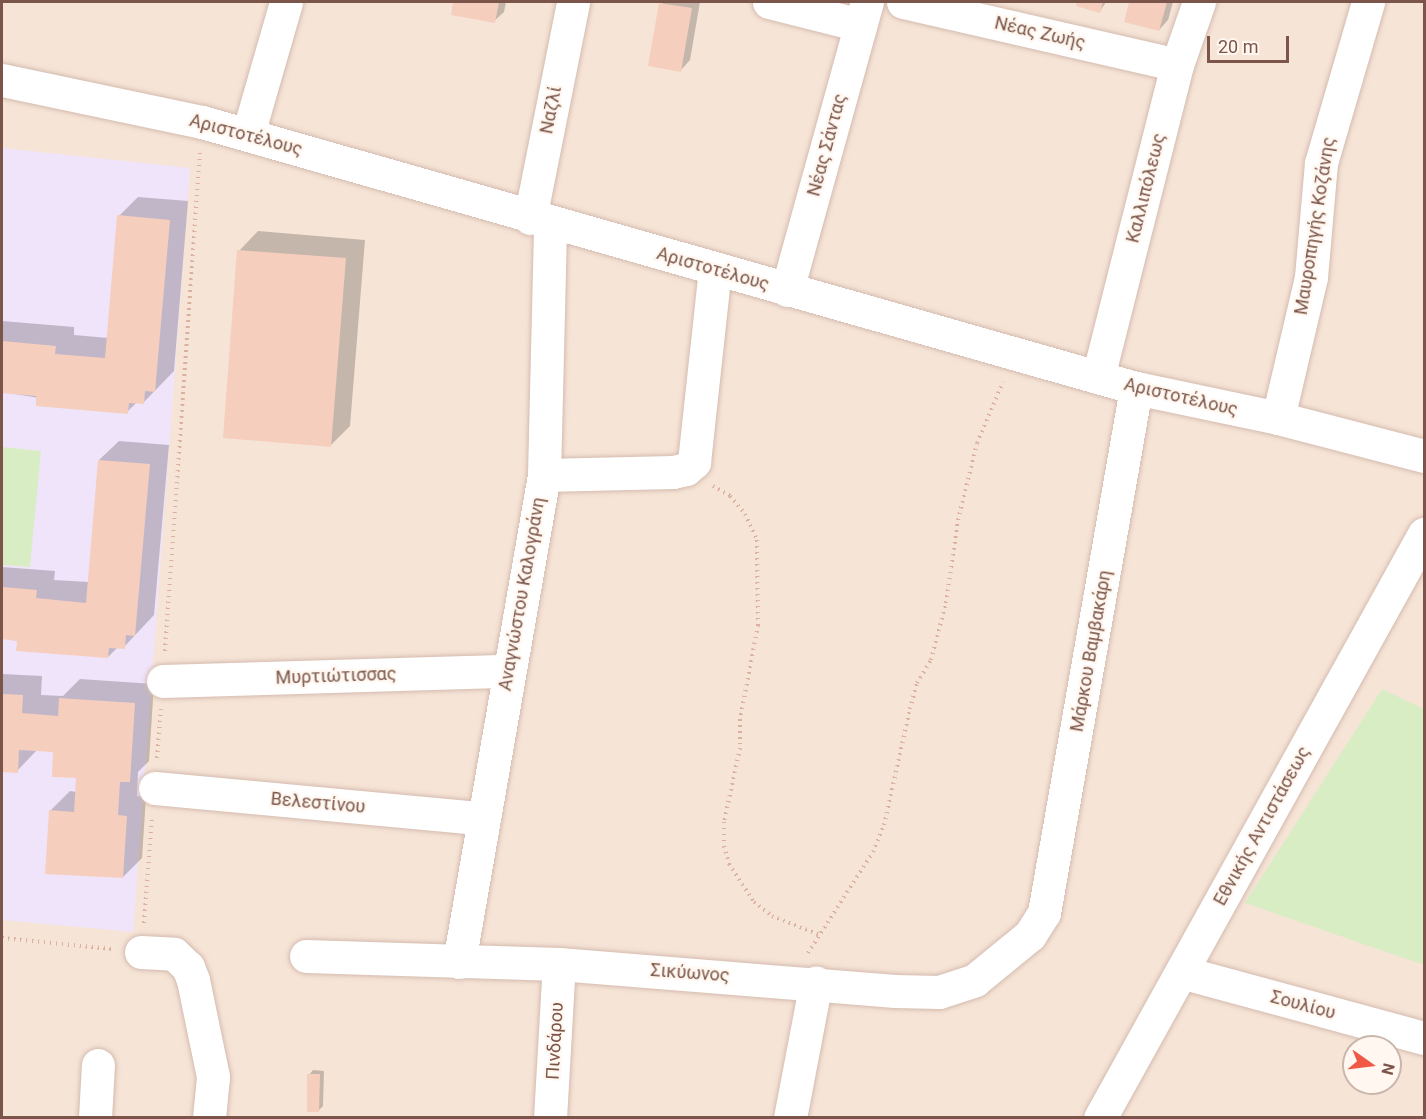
<!DOCTYPE html>
<meta charset="utf-8">
<style>
body{margin:0}
#map{position:relative;width:1426px;height:1119px;overflow:hidden;background:#fef3e8;font-family:Roboto,sans-serif}
div>[style]{position:absolute}
[style*='--x']{left:calc(var(--x)*1px);top:calc(var(--y)*1px);width:calc(var(--w)*1px);rotate:calc(var(--a)*1deg)}
.residential>*{inset:0;background:#f6e4d6}
.education>*{inset:0;background:#f0e4fb}
.green>*{inset:0;background:#d9edc4}
.shadow>*{inset:0;background:#0003}
.building>*{inset:0;background:#f6cebd}
.path>*{height:4px;margin-top:-2px;transform-origin:0;background:repeating-linear-gradient(90deg,#dbb09f 0 1.5px,transparent 0 6px)}
.roads{filter:drop-shadow(0 0 2px #d4bbaf) drop-shadow(0 0 2px #d4bbaf)}
.minor>*{height:33px;margin:-16.5px;padding:0 16.5px;transform-origin:16.5px;border-radius:16.5px;background:#fff}
.tertiary>*{height:33px;margin:-16.5px;padding:0 16.5px;transform-origin:16.5px;border-radius:16.5px;background:#fff}
.secondary>*{height:33px;margin:-16.5px;padding:0 16.5px;transform-origin:16.5px;border-radius:16.5px;background:#fff}
span{translate:-50% -50%;white-space:nowrap;text-align:center;line-height:1.15;-webkit-text-stroke:4.5px #fff7f0;paint-order:stroke}
.street-label{font-size:18px;color:#7b5549}
.frame{position:absolute;inset:0;border:3px solid #7b5549;pointer-events:none}
.north{position:absolute;left:1342px;top:1035px;width:60px;height:60px;box-sizing:border-box;background:#fff7f0;border:2px solid #cab6ad;border-radius:50%;rotate:104deg;font-size:16px;font-weight:700;line-height:24px;text-align:center;color:#7b5549}
.north::after{content:'';display:block;margin:auto;width:21px;height:27px;background:#f05945;clip-path:polygon(50% 0,100% 100%,50% 72%,0 100%)}
.scale{position:absolute;left:1207px;top:36px;width:82px;height:27px;box-sizing:border-box;border:3px solid #7b5549;border-top:0;padding-left:8px;font-size:18px;line-height:21px;white-space:nowrap;color:#7b5549;-webkit-text-stroke:4px #fff7f0;paint-order:stroke}
</style>
<div id="map">
<div class="residential">
<i style="clip-path:polygon(evenodd,2px 2px,1424px 2px,1424px 1117px,2px 1118px,2px 2px,1354px 1047px,1390px 1047px,1390px 1083px,1354px 1083px,1354px 1047px)"></i>
</div>
<div class="education">
<i style="clip-path:polygon(2px 148px,190px 168px,133px 932px,2px 920px)"></i>
</div>
<div class="green">
<i style="clip-path:polygon(2px 447px,41px 451px,30px 567px,2px 565px)"></i>
<i style="clip-path:polygon(1382px 689px,1424px 709px,1424px 965px,1245px 903px)"></i>
</div>
<div class="shadow">
<i style="clip-path:polygon(455px 2px,506px 2px,504px 12px,494px 21px,452px 13px)"></i>
<i style="clip-path:polygon(662px 2px,700px 2px,690px 60px,681px 70px)"></i>
<i style="clip-path:polygon(1079px 2px,1106px 2px,1100px 11px,1078px 5px)"></i>
<i style="clip-path:polygon(1130px 2px,1173px 2px,1168px 20px,1159px 30px,1125px 21px)"></i>
<i style="clip-path:polygon(138px 197px,188px 201px,174px 371px,143px 403px,137px 402px,127px 412px,2px 392px,2px 321px,74px 327px,74px 335px,108px 338px,119px 216px)"></i>
<i style="clip-path:polygon(258px 231px,365px 240px,350px 426px,331px 445px,239px 251px)"></i>
<i style="clip-path:polygon(119px 441px,169px 445px,154px 615px,124px 647px,118px 647px,108px 657px,2px 638px,2px 567px,55px 571px,54px 580px,89px 582px,99px 460px)"></i>
<i style="clip-path:polygon(2px 674px,42px 676px,41px 695px,63px 696px,80px 679px,154px 684px,149px 761px,138px 772px,137px 796px,146px 797px,142px 858px,123px 877px,50px 811px,70px 791px,77px 792px,78px 777px,55px 751px,37px 750px,17px 771px,2px 770px)"></i>
<i style="clip-path:polygon(313px 1070px,324px 1071px,323px 1106px,319px 1110px,309px 1075px)"></i>
</div>
<div class="building">
<i style="clip-path:polygon(453px 2px,499px 2px,495px 23px,451px 15px)"></i>
<i style="clip-path:polygon(1077px 2px,1103px 2px,1100px 13px,1076px 6px)"></i>
<i style="clip-path:polygon(1129px 2px,1167px 2px,1159px 31px,1124px 22px)"></i>
<i style="clip-path:polygon(659px 3px,692px 8px,681px 72px,648px 66px)"></i>
<i style="clip-path:polygon(117px 215px,170px 220px,155px 392px,145px 391px,144px 404px,129px 403px,128px 414px,36px 406px,36px 396px,2px 393px,2px 341px,56px 346px,55px 354px,105px 358px)"></i>
<i style="clip-path:polygon(237px 250px,346px 258px,331px 447px,223px 438px)"></i>
<i style="clip-path:polygon(98px 460px,150px 464px,135px 636px,126px 635px,125px 649px,109px 648px,108px 658px,16px 651px,17px 641px,2px 639px,2px 587px,37px 590px,36px 598px,86px 603px)"></i>
<i style="clip-path:polygon(2px 694px,23px 695px,22px 713px,58px 716px,59px 698px,135px 703px,130px 782px,120px 782px,118px 815px,127px 816px,123px 878px,45px 874px,49px 810px,74px 812px,76px 778px,52px 777px,53px 752px,19px 750px,18px 773px,2px 772px)"></i>
<i style="clip-path:polygon(307px 1074px,320px 1074px,319px 1112px,307px 1112px)"></i>
</div>
<div class="path">
<i style="--x:713;--y:486;--w:20;--a:30"></i>
<i style="--x:730;--y:496;--w:23;--a:50"></i>
<i style="--x:745;--y:514;--w:29;--a:65"></i>
<i style="--x:757;--y:540;--w:85;--a:89.3"></i>
<i style="--x:758;--y:625;--w:96;--a:100.8"></i>
<i style="--x:740;--y:719;--w:29;--a:90"></i>
<i style="--x:740;--y:748;--w:76;--a:102.2"></i>
<i style="--x:724;--y:822;--w:24;--a:90"></i>
<i style="--x:724;--y:846;--w:19;--a:74"></i>
<i style="--x:729;--y:864;--w:45;--a:56.7"></i>
<i style="--x:754;--y:902;--w:23;--a:38"></i>
<i style="--x:772;--y:916;--w:52;--a:21.6"></i>
<i style="--x:165;--y:651;--w:500;--a:-85.99"></i>
<i style="--x:157;--y:758;--w:49;--a:-85.3"></i>
<i style="--x:144;--y:923;--w:106;--a:-85.7"></i>
<i style="--x:2;--y:938;--w:111;--a:5.7"></i>
<i style="--x:808;--y:953;--w:120;--a:-57.2"></i>
<i style="--x:873;--y:852;--w:29;--a:-68"></i>
<i style="--x:884;--y:825;--w:119;--a:-77.4"></i>
<i style="--x:910;--y:709;--w:27;--a:-75"></i>
<i style="--x:917;--y:683;--w:27;--a:-59"></i>
<i style="--x:931;--y:660;--w:59;--a:-75.3"></i>
<i style="--x:946;--y:603;--w:84;--a:-81.8"></i>
<i style="--x:958;--y:520;--w:79;--a:-76.1"></i>
<i style="--x:977;--y:443;--w:66;--a:-66.9"></i>
</div>
<div class="roads">
<div class="minor">
<i style="--x:769;--y:2;--w:94;--a:14.2"></i>
<i style="--x:903;--y:2;--w:281;--a:12.9"></i>
<i style="--x:248;--y:134;--w:137;--a:-73.9"></i>
<i style="--x:530;--y:218;--w:220;--a:-78.7"></i>
<i style="--x:787;--y:290;--w:299;--a:-74.5"></i>
<i style="--x:1098;--y:377;--w:322;--a:-75.8"></i>
<i style="--x:1177;--y:65;--w:67;--a:-70.8"></i>
<i style="--x:1278;--y:418;--w:145;--a:-76.8"></i>
<i style="--x:1311;--y:277;--w:114;--a:-85"></i>
<i style="--x:1321;--y:163;--w:168;--a:-73.7"></i>
<i style="--x:544;--y:475;--w:129;--a:-1.3"></i>
<i style="--x:673;--y:472;--w:13;--a:-13"></i>
<i style="--x:686;--y:469;--w:11;--a:-41"></i>
<i style="--x:694;--y:462;--w:194;--a:-83.8"></i>
<i style="--x:163;--y:681;--w:346;--a:-1.7"></i>
<i style="--x:155;--y:788;--w:327;--a:5.3"></i>
<i style="--x:141;--y:952;--w:33;--a:3"></i>
<i style="--x:174;--y:954;--w:19;--a:43"></i>
<i style="--x:188;--y:967;--w:14;--a:69"></i>
<i style="--x:193;--y:980;--w:99;--a:78.3"></i>
<i style="--x:213;--y:1077;--w:41;--a:95.6"></i>
<i style="--x:306;--y:956;--w:253;--a:1.8"></i>
<i style="--x:559;--y:964;--w:337;--a:4.6"></i>
<i style="--x:895;--y:991;--w:44;--a:1.3"></i>
<i style="--x:939;--y:992;--w:38;--a:-18"></i>
<i style="--x:975;--y:980;--w:71;--a:-39.3"></i>
<i style="--x:1030;--y:935;--w:26;--a:-58"></i>
<i style="--x:1044;--y:913;--w:533;--a:-80.06"></i>
<i style="--x:459;--y:962;--w:494;--a:-80.1"></i>
<i style="--x:544;--y:475;--w:252;--a:-88.6"></i>
<i style="--x:1181;--y:972;--w:252;--a:15.2"></i>
<i style="--x:95;--y:1118;--w:53;--a:-86.8"></i>
<i style="--x:550;--y:1118;--w:154;--a:-86.7"></i>
<i style="--x:790;--y:1118;--w:138;--a:-79.2"></i>
</div>
<div class="tertiary">
<i style="--x:1100;--y:1118;--w:668;--a:-60.98"></i>
</div>
<div class="secondary">
<i style="--x:2;--y:80;--w:204;--a:11.9"></i>
<i style="--x:202;--y:122;--w:971;--a:15.9"></i>
<i style="--x:1136;--y:388;--w:145;--a:11.9"></i>
<i style="--x:1278;--y:418;--w:151;--a:14.6"></i>
</div>
</div>
<div class="street-label">
<span style="left:1040px;top:33px;rotate:13deg">Νέας Ζωής</span>
<span style="left:551px;top:110px;rotate:-79deg">Ναζλί</span>
<span style="left:246px;top:135px;rotate:15deg">Αριστοτέλους</span>
<span style="left:827px;top:145px;rotate:-75deg">Νέας Σάντας</span>
<span style="left:1146px;top:188px;rotate:-76deg">Καλλιπόλεως</span>
<span style="left:1315px;top:226px;rotate:-81deg">Μαυροπηγής Κοζάνης</span>
<span style="left:713px;top:269px;rotate:16deg">Αριστοτέλους</span>
<span style="left:1181px;top:397px;rotate:13deg">Αριστοτέλους</span>
<span style="left:522px;top:594px;rotate:-80deg">Αναγνώστου Καλογράνη</span>
<span style="left:1091px;top:651px;rotate:-80deg">Μάρκου Βαμβακάρη</span>
<span style="left:336px;top:676px;rotate:-2deg">Μυρτιώτισσας</span>
<span style="left:318px;top:803px;rotate:5deg">Βελεστίνου</span>
<span style="left:1262px;top:826px;rotate:-61deg">Εθνικής Αντιστάσεως</span>
<span style="left:690px;top:973px;rotate:4deg">Σικύωνος</span>
<span style="left:1303px;top:1005px;rotate:15deg">Σουλίου</span>
<span style="left:555px;top:1041px;rotate:-87deg">Πινδάρου</span>
</div>
<div class="frame"></div>
<div class="north">N</div>
<div class="scale">20 m</div>
</div>
